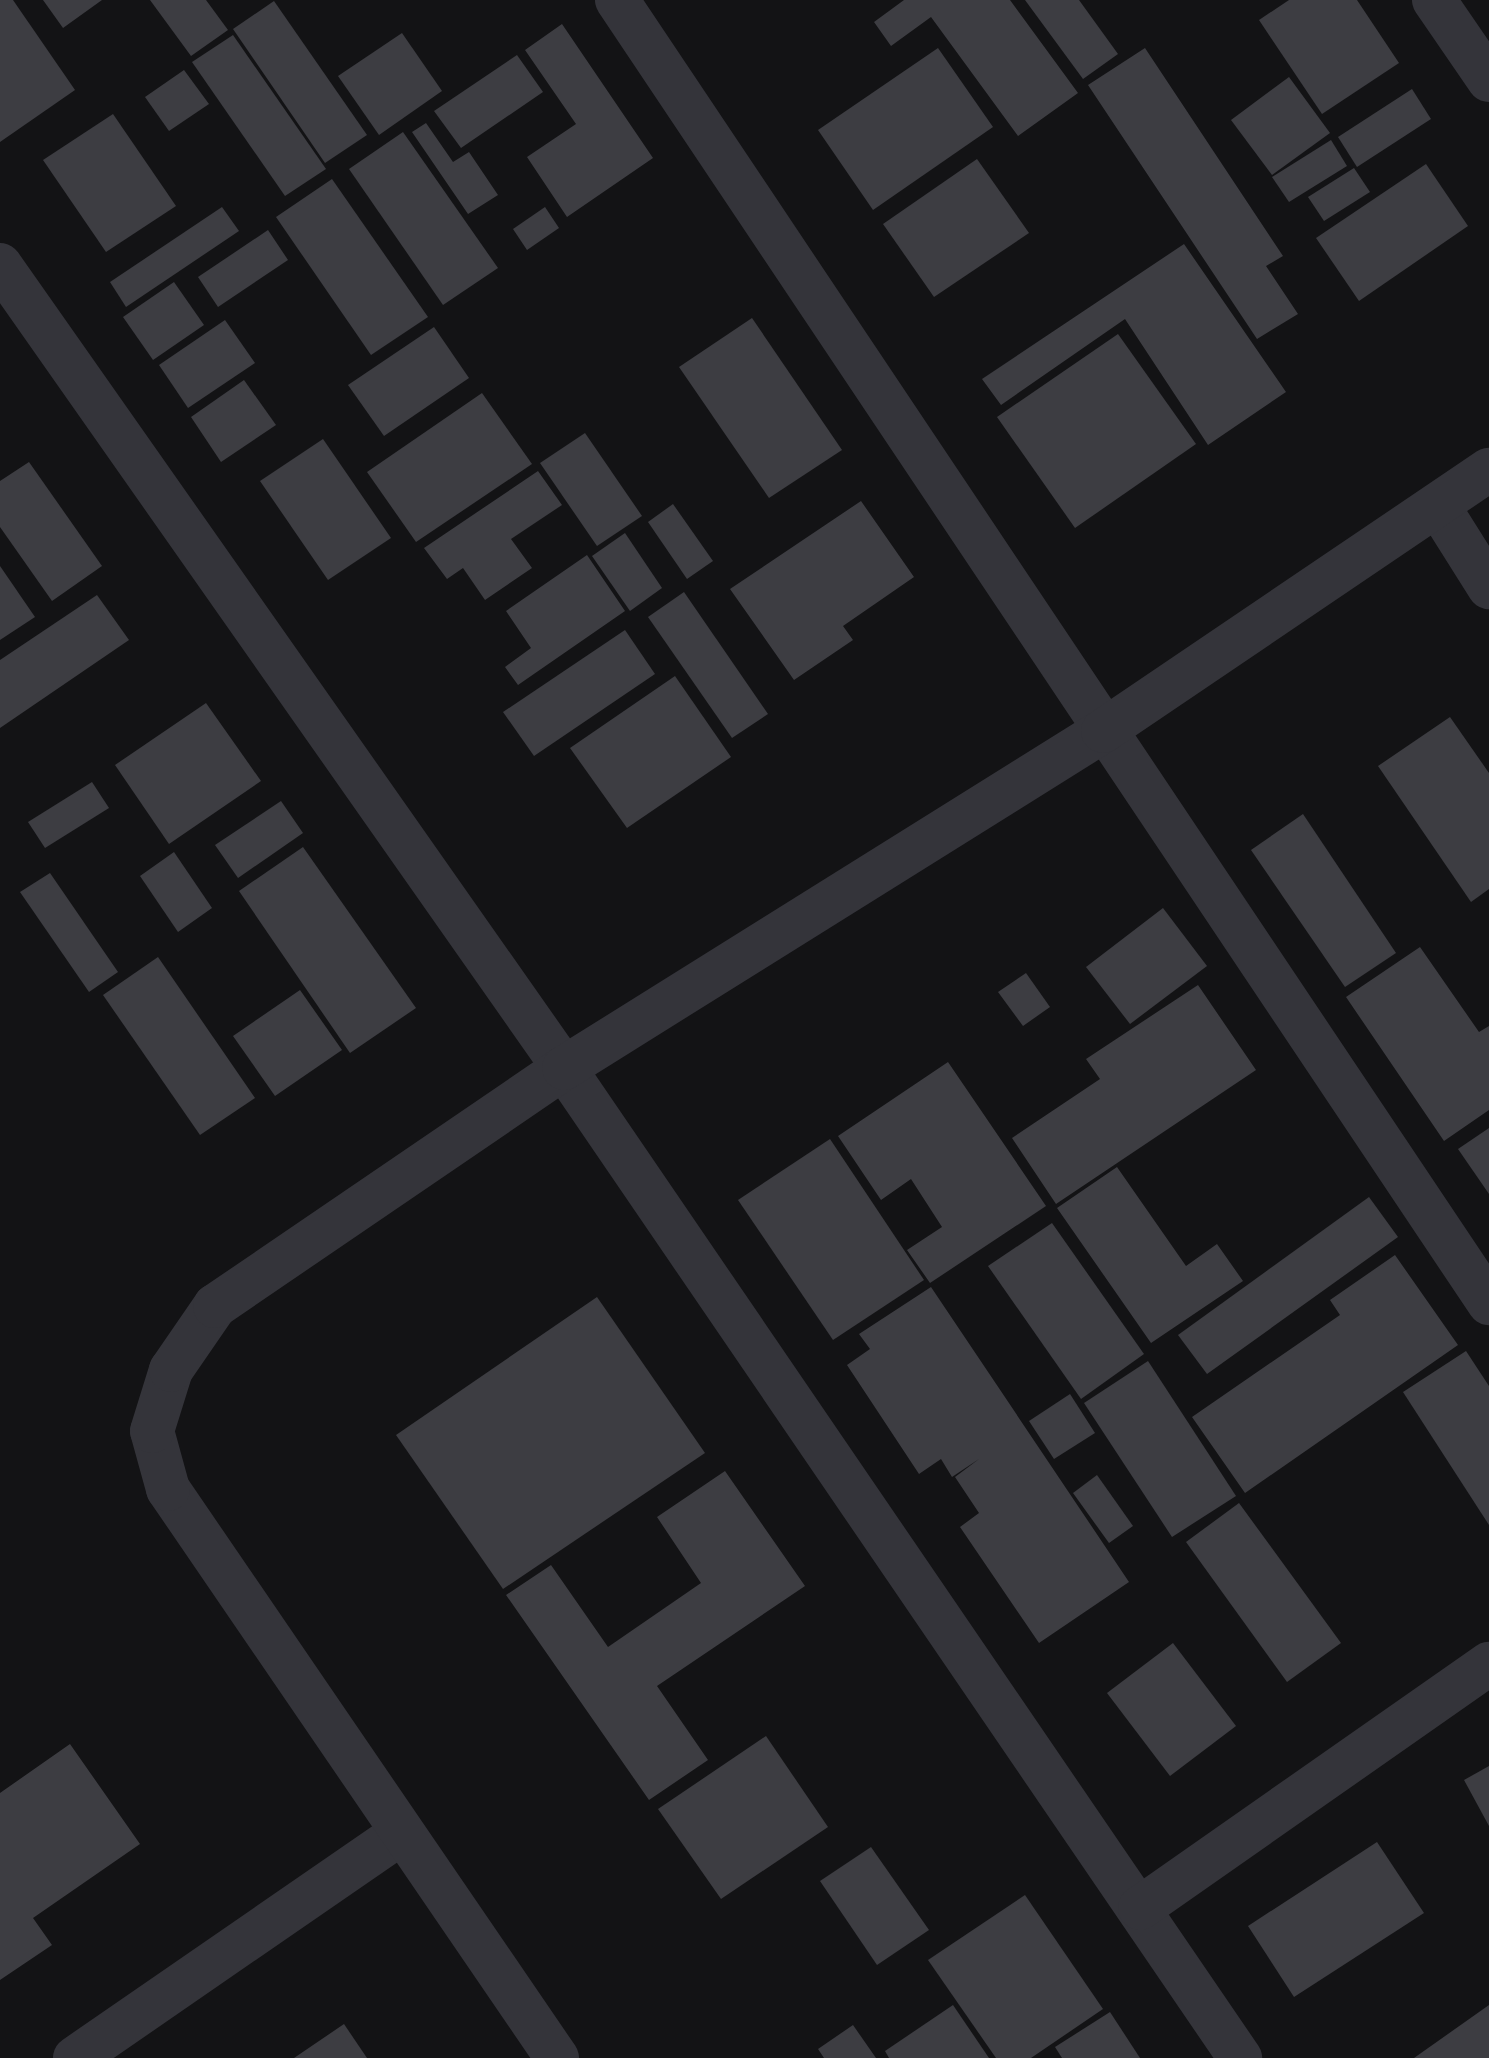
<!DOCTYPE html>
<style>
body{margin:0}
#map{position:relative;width:1489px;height:2058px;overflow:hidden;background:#131315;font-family:Inter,sans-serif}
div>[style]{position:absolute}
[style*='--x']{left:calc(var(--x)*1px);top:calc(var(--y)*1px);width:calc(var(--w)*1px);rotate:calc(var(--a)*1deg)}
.building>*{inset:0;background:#3d3d42}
.minor>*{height:44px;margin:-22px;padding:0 22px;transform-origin:22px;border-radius:22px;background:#34343a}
.tertiary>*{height:44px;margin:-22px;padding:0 22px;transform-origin:22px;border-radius:22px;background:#34343a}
span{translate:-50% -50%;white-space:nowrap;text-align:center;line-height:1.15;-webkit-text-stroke:7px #0e0e10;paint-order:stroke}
</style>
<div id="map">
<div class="building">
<i style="clip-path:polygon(0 0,13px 0,75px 90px,0 142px)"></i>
<i style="clip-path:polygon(43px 0,102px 0,63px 28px)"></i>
<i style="clip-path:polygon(150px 0,206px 0,228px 30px,191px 56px)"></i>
<i style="clip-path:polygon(904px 0,1010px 0,1078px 93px,1018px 136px,931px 17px,891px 46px,874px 22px)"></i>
<i style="clip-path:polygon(1025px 0,1079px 0,1118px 54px,1083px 79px)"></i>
<i style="clip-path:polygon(1289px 0,1357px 0,1399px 63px,1322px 114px,1259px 20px)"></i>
<i style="clip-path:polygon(274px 1px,367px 135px,325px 163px,233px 29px)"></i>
<i style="clip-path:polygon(562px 24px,653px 158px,567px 217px,527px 157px,576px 124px,525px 50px)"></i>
<i style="clip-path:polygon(402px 33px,442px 91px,379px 135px,338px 76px)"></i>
<i style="clip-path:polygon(233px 35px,326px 169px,285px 196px,192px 62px)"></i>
<i style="clip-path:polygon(938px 48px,993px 127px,873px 210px,818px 130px)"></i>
<i style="clip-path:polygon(1145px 48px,1283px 256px,1266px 266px,1298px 314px,1257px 339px,1088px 85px)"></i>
<i style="clip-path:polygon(517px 55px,543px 92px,461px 148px,434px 111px)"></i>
<i style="clip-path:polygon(184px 70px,209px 104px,169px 131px,145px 97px)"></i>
<i style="clip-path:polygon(1289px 77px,1330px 133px,1272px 175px,1231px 120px)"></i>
<i style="clip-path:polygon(1412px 89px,1431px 119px,1357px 167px,1338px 137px)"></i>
<i style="clip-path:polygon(113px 114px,176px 206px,106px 252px,43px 160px)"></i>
<i style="clip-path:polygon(426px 123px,453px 162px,469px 152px,498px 195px,468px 214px,412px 132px)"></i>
<i style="clip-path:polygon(403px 132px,498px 268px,443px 305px,349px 169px)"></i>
<i style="clip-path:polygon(1331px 140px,1347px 166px,1289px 202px,1272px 177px)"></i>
<i style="clip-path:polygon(977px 159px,1029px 233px,934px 297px,883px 224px)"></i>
<i style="clip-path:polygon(1426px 164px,1468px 226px,1359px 301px,1316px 238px)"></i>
<i style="clip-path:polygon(1354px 168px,1370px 192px,1324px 221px,1308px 197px)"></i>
<i style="clip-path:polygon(332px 179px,428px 317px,371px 355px,276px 217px)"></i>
<i style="clip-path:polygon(222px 207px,239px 231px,126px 307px,110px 282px)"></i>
<i style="clip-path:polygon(545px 207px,559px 228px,527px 250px,513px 229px)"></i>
<i style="clip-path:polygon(268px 230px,288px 260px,218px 307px,198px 277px)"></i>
<i style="clip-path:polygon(1184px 244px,1286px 392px,1208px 445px,1125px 319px,1001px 405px,982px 379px)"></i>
<i style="clip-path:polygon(174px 282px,204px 325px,153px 360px,123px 317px)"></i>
<i style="clip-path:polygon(752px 318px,842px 450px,769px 498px,679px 367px)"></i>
<i style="clip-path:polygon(225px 320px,255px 363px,188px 408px,159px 365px)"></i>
<i style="clip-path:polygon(434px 327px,469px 378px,384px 436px,348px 385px)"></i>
<i style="clip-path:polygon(1118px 334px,1196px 444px,1075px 528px,997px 417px)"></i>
<i style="clip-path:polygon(244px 380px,276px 425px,221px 462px,191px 417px)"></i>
<i style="clip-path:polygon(482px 393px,532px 464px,416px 542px,367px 472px)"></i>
<i style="clip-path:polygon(585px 433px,642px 516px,597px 546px,540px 463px)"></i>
<i style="clip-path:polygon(323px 439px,391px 538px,328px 580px,260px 481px)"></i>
<i style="clip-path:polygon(29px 462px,102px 566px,52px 601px,0 527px,0 481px)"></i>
<i style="clip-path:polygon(538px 471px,562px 505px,511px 539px,532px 568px,485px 600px,463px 568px,447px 579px,424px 548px)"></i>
<i style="clip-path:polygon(861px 501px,914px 577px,843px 626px,853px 640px,794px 680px,730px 589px)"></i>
<i style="clip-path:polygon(673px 504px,713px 561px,687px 579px,648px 522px)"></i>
<i style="clip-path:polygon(625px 533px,662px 588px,630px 611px,592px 556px)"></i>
<i style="clip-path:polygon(587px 555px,625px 611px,518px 685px,505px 667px,531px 648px,506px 611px)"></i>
<i style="clip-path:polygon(0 566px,35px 617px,0 640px)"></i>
<i style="clip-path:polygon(684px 592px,768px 714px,732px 738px,648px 617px)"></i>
<i style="clip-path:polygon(97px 595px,129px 640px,0 728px,0 660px)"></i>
<i style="clip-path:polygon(625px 630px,655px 674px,534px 756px,503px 712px)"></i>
<i style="clip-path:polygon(675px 676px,731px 757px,627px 828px,570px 748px)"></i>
<i style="clip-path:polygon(206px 703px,261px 781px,169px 844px,115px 765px)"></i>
<i style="clip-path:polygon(1450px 717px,1489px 773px,1489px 889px,1471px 902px,1378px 766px)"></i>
<i style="clip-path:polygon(92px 782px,109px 808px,45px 848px,28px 822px)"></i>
<i style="clip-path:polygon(281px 801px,303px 833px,238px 878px,215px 845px)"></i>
<i style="clip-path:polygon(1303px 814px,1396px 953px,1345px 987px,1251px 850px)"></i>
<i style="clip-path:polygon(303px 847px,416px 1008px,350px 1053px,239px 891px)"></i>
<i style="clip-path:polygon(174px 852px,212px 908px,178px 932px,140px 876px)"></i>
<i style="clip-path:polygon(50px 873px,118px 972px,89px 992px,20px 892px)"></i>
<i style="clip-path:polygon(1163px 908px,1207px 966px,1130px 1024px,1086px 967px)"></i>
<i style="clip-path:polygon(1420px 947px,1479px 1032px,1489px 1026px,1489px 1110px,1444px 1141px,1346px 997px)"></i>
<i style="clip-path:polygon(158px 957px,255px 1098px,200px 1135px,103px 995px)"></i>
<i style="clip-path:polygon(1026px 973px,1050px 1007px,1023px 1026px,998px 992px)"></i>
<i style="clip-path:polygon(1198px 985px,1256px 1070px,1056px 1204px,1012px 1138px,1100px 1079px,1086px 1059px)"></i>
<i style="clip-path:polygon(300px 990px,342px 1050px,275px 1096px,233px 1036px)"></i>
<i style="clip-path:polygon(948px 1062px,1046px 1206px,930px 1283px,907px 1250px,942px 1227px,911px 1179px,881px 1200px,838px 1136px)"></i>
<i style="clip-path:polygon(1489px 1128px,1489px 1194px,1458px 1149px)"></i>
<i style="clip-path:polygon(830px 1139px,924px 1280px,833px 1340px,738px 1200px)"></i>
<i style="clip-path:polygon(1117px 1167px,1186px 1266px,1217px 1244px,1243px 1281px,1151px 1343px,1057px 1208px)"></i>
<i style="clip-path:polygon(1369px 1197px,1398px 1237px,1207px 1374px,1178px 1335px)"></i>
<i style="clip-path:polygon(1052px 1223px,1144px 1354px,1081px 1399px,988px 1266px)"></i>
<i style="clip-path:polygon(1395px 1255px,1458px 1345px,1245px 1493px,1192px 1417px,1340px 1315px,1330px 1300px)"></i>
<i style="clip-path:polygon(931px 1287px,1129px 1582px,1039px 1643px,960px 1527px,979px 1513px,955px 1477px,979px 1459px,952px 1477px,941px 1459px,919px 1474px,847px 1365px,870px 1349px,859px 1334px)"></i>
<i style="clip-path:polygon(597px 1297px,705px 1453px,503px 1589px,396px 1435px)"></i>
<i style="clip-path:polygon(1466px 1351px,1489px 1386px,1489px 1525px,1403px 1392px)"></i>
<i style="clip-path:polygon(1148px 1361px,1236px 1496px,1172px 1537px,1084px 1403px)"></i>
<i style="clip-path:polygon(1070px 1394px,1095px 1433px,1054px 1459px,1029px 1421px)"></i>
<i style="clip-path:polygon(725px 1471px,805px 1586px,657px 1686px,708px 1760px,649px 1800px,506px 1595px,551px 1565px,608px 1647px,701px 1583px,657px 1517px)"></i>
<i style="clip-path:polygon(1097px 1475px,1133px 1526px,1109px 1543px,1073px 1493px)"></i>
<i style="clip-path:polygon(1239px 1503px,1341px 1643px,1287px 1682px,1186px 1542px)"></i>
<i style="clip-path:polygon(1173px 1643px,1236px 1726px,1170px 1776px,1107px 1693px)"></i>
<i style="clip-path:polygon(766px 1736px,828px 1827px,721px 1899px,658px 1809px)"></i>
<i style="clip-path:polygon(70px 1744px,140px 1844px,33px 1918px,52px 1945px,0 1980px,0 1793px)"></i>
<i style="clip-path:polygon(1489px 1766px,1489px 1826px,1464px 1780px)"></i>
<i style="clip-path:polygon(1377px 1842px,1424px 1913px,1294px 1997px,1248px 1926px)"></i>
<i style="clip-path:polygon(871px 1847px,929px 1930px,877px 1965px,820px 1881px)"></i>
<i style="clip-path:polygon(1025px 1895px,1103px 2009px,1031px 2058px,996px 2058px,928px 1960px)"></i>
<i style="clip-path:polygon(953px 2005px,989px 2058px,889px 2058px,885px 2051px)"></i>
<i style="clip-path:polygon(1489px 2005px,1489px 2058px,1414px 2058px)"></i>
<i style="clip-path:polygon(1110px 2012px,1140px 2058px,1062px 2058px,1055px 2047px)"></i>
<i style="clip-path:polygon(344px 2024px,367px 2058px,294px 2058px)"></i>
<i style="clip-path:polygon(853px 2025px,876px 2058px,824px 2058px,818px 2049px)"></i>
</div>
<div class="minor">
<i style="--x:617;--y:0;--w:1568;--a:56.21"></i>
<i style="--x:1434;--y:0;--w:97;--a:55.5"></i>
<i style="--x:0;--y:265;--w:981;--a:54.92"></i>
<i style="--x:564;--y:1068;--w:1199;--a:55.67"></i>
<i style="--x:1438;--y:506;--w:96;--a:57.8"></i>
<i style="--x:1140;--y:1908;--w:426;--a:-35"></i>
<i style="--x:75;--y:2058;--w:397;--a:-34.6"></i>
</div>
<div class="tertiary">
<i style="--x:557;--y:2058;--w:689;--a:-124.36"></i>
<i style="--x:168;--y:1489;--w:60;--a:-105.4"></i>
<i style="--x:152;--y:1431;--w:64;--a:-72.7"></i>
<i style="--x:171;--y:1370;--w:78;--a:-55.5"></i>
<i style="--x:215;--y:1306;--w:422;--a:-34.3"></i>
<i style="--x:564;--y:1068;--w:636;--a:-32.01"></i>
<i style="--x:1103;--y:731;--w:466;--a:-34.1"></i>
</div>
</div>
